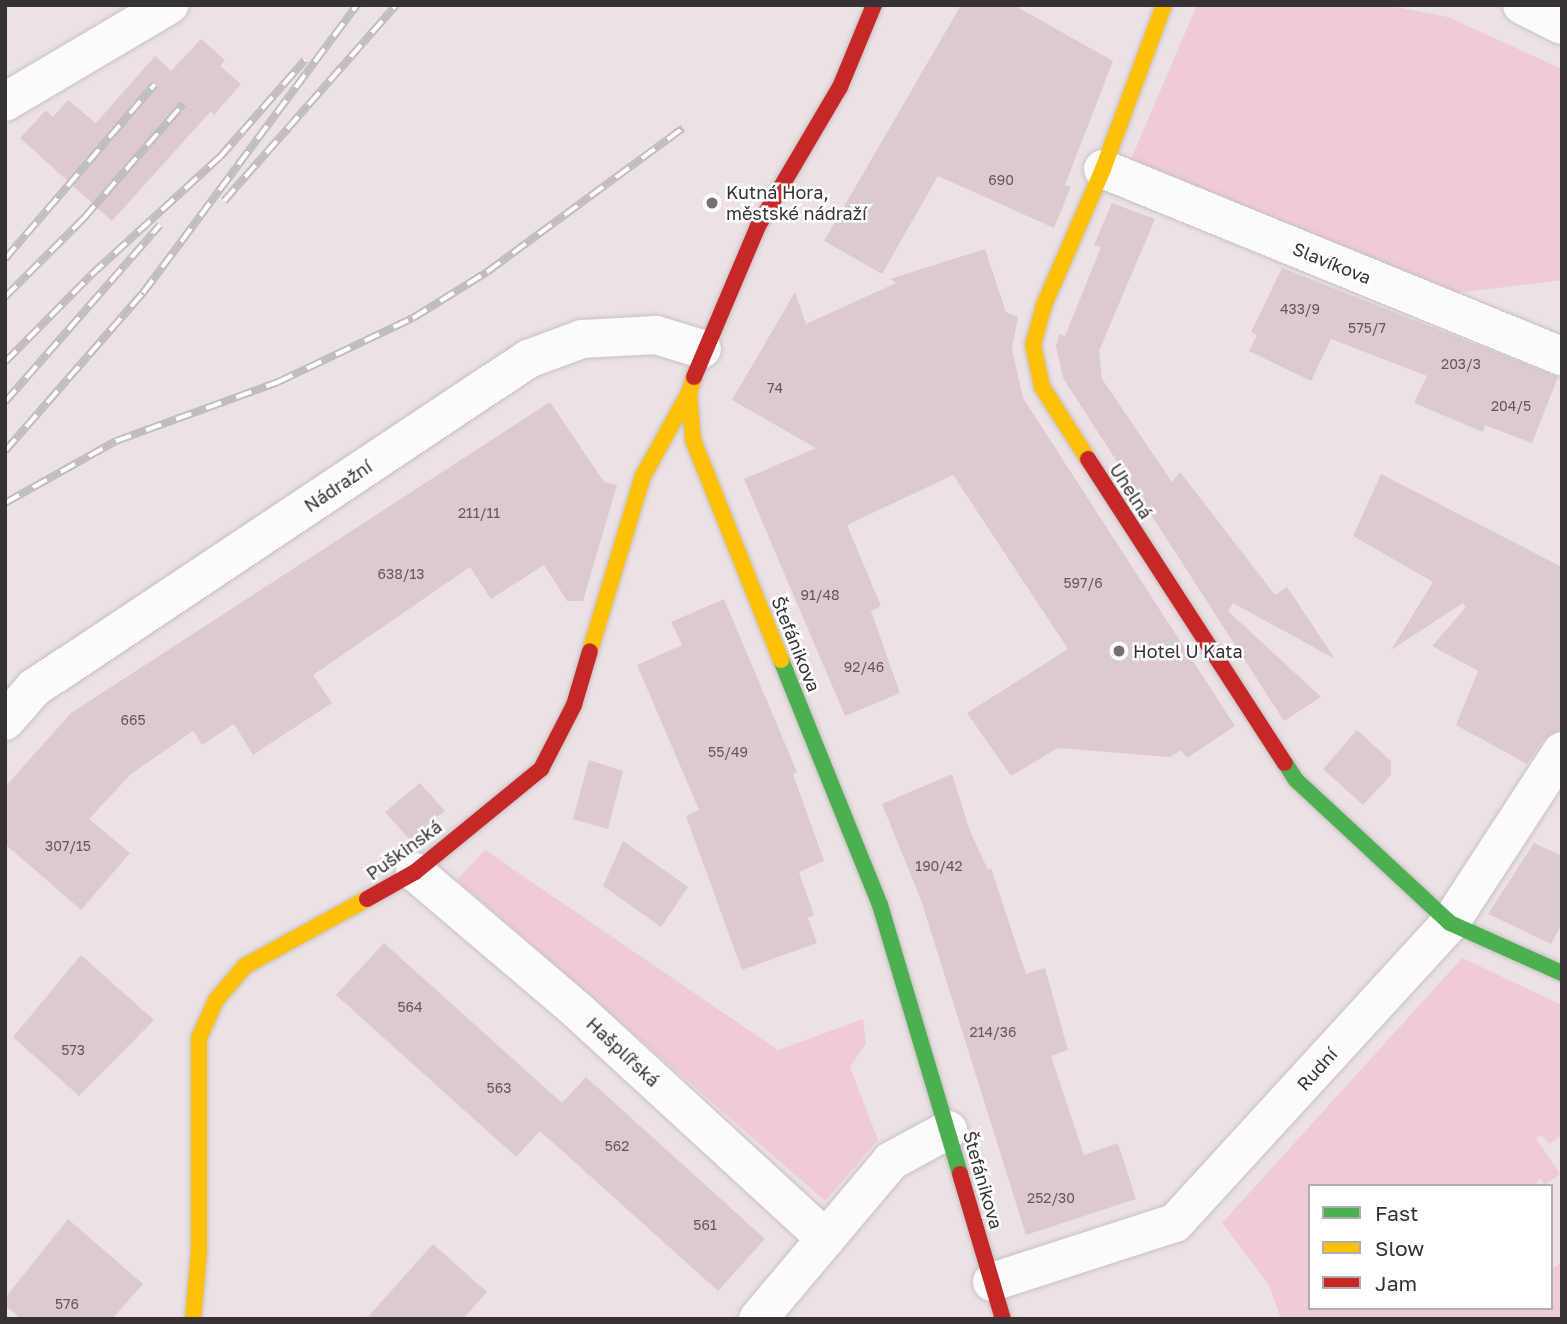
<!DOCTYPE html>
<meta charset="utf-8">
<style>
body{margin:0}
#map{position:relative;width:1567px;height:1324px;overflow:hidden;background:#ece2e5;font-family:"Golos Text",sans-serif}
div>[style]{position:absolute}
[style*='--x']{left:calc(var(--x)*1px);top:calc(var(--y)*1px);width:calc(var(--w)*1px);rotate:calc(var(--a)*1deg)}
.green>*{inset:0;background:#efcbd6}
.building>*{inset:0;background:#ddcacf}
.roads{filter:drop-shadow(0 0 2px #c7c0c2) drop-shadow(0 0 2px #c7c0c2)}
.street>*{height:38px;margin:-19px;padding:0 19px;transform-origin:19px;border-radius:19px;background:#fcfbfb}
.fast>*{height:16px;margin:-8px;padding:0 8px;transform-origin:8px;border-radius:8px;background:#4caf50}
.slow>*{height:16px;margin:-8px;padding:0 8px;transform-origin:8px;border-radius:8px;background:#ffc107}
.jam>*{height:16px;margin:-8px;padding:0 8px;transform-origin:8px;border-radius:8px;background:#c62828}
.rail>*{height:8px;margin-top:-4px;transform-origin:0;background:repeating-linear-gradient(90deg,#fff 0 16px,#c0bdbe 0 32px);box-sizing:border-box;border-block:2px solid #c0bdbe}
.dots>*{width:19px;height:19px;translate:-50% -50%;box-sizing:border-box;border:4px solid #fff;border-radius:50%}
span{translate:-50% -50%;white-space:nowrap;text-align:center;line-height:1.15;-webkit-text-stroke:5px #fff;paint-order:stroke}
.number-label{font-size:14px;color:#61585b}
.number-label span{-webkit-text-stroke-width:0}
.poi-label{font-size:18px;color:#373133}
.left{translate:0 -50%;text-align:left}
.street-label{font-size:18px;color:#373133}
.frame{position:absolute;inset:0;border:7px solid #373133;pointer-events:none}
.legend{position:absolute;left:1308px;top:1184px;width:245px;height:126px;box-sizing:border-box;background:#fff;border:2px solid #afadad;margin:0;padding:9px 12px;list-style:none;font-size:21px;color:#373133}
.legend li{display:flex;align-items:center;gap:14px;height:35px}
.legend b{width:35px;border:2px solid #afadad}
</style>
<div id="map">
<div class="green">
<i style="clip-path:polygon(1197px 5px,1386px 5px,1448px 17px,1562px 69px,1562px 280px,1456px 293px,1131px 159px)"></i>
<i style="clip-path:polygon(485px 850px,778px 1050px,863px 1019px,866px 1044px,850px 1067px,878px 1140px,825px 1201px,457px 880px)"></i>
<i style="clip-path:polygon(1462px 958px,1562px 1005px,1562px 1135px,1549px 1144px,1541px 1135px,1536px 1138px,1560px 1174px,1545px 1185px,1539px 1178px,1536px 1186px,1310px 1186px,1310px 1308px,1551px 1308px,1551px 1269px,1561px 1263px,1562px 1319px,1281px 1319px,1269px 1285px,1222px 1223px)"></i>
</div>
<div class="building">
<i style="clip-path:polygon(961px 5px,1014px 5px,1113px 61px,1065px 185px,1071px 187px,1054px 228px,938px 176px,882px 274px,824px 241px)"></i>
<i style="clip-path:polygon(201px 39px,225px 60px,220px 66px,241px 84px,214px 115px,211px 111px,112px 221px,20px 138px,46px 110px,53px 117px,68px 100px,96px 123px,155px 56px,171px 71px)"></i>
<i style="clip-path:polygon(1112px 203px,1155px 219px,1099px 351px,1102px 379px,1172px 482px,1180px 472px,1275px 595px,1287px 587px,1335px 659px,1233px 603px,1228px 611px,1321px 697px,1284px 721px,1063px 378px,1056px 346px,1059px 334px,1065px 336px,1101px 247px,1094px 245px)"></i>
<i style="clip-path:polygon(985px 249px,1006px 312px,1018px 317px,1012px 349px,1023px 398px,1235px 726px,1187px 758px,1181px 750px,1170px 757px,1058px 748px,1011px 776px,967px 713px,1068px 649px,953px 475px,847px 525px,881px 606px,871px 611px,900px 693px,845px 716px,744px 479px,816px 448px,732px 400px,795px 292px,806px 324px,896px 283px,890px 279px)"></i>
<i style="clip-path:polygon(1282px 268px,1558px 377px,1532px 443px,1485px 425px,1483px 432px,1414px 403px,1427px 376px,1331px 339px,1311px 381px,1249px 351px,1257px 335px,1251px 332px)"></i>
<i style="clip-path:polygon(550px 402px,604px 482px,617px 485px,583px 601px,567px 601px,544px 565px,491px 599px,470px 567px,313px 675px,332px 703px,253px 755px,234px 724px,202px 745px,193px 731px,131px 774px,89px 819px,130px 853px,81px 910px,5px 844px,5px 787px,71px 713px)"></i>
<i style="clip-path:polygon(1381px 474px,1562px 567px,1562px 729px,1544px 739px,1527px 764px,1456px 725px,1478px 671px,1432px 646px,1466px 607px,1463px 603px,1391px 650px,1433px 582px,1353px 536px)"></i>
<i style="clip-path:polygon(724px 599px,797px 772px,793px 774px,824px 861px,799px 872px,814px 915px,808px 918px,817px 943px,742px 970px,686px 816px,699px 810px,637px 665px,682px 645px,671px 622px)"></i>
<i style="clip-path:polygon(1357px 730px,1391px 761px,1391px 775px,1363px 805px,1323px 769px)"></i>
<i style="clip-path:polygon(589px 760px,623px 771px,608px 829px,573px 819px)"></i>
<i style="clip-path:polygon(952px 774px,970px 831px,988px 870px,991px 868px,1026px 974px,1045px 968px,1068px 1050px,1051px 1056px,1084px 1155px,1118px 1143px,1136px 1199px,1026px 1235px,921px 900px,882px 804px)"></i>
<i style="clip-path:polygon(420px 783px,445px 811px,410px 840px,385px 812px)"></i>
<i style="clip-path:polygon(623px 841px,688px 887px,661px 927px,603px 886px)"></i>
<i style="clip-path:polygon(1534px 843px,1562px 856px,1562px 924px,1551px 944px,1488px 914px)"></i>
<i style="clip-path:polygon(384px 943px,562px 1103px,586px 1077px,765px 1239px,718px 1291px,540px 1131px,516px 1157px,336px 995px)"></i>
<i style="clip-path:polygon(81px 955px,154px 1020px,79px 1096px,13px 1037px)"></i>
<i style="clip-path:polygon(68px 1219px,143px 1284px,112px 1319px,21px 1319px,5px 1305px,5px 1298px)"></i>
<i style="clip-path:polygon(433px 1244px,487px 1292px,463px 1319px,366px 1319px)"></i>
</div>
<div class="roads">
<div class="street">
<i style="--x:1522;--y:5;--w:45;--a:26.6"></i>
<i style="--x:5;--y:102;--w:191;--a:-30.6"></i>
<i style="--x:1103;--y:169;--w:496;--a:22.2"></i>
<i style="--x:5;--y:721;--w:44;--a:-48.7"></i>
<i style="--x:34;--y:688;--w:594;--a:-33.66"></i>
<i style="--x:528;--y:359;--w:58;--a:-20.3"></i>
<i style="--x:582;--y:339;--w:74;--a:-3.1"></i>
<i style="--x:656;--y:335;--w:48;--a:16.9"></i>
<i style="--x:415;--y:872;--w:213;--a:40.4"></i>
<i style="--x:577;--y:1010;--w:338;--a:42.6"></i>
<i style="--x:992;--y:1282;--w:192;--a:-17.9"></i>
<i style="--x:1175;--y:1223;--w:407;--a:-47.5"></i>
<i style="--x:1450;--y:923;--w:205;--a:-56.9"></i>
<i style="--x:758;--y:1319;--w:207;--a:-49.9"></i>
<i style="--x:891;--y:1161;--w:65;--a:-28.5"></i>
</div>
<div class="fast">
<i style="--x:781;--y:660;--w:264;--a:68"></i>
<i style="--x:880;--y:905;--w:281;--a:73.4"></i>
<i style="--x:1285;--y:763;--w:20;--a:57"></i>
<i style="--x:1296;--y:780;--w:210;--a:42.9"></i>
<i style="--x:1450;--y:923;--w:123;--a:24.1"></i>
</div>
<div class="slow">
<i style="--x:694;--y:377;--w:17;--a:107"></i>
<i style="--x:689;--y:393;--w:47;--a:85.1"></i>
<i style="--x:693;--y:440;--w:237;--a:68.2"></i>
<i style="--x:1088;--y:459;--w:85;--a:-122.6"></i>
<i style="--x:1042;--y:387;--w:43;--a:-102.1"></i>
<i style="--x:1033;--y:345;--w:41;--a:-74.6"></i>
<i style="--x:1044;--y:305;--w:148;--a:-66.5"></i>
<i style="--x:1103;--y:169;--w:175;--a:-69.6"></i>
<i style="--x:590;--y:651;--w:183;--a:-73.2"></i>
<i style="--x:643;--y:476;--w:95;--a:-61"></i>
<i style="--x:193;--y:1319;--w:67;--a:-84.9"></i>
<i style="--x:199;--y:1252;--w:214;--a:-90"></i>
<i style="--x:199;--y:1038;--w:42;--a:-65.9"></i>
<i style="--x:216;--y:1000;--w:45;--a:-49.5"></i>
<i style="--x:245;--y:966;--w:139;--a:-28.8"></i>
</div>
<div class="jam">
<i style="--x:694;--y:377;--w:164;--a:-67"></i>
<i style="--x:758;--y:226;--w:161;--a:-59.5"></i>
<i style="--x:840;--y:87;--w:89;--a:-67.5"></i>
<i style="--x:1088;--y:459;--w:362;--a:57.1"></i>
<i style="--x:367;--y:899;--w:55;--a:-29.4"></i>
<i style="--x:415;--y:872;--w:163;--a:-39.3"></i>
<i style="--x:541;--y:769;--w:72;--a:-62.7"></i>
<i style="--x:574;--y:705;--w:56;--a:-73.5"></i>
<i style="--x:960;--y:1174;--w:151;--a:73.5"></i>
</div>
</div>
<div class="rail">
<i style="--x:224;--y:201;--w:261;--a:-48.7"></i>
<i style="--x:5;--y:259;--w:230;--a:-49.4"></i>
<i style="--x:5;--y:297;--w:112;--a:-45"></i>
<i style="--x:84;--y:218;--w:151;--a:-49"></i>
<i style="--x:5;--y:362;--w:122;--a:-45.3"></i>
<i style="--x:91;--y:275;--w:175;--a:-42.5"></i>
<i style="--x:220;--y:157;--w:129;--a:-48.8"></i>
<i style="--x:5;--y:402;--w:235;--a:-48.8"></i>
<i style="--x:5;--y:451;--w:210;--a:-48.9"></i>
<i style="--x:143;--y:293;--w:359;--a:-53.4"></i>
<i style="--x:5;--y:503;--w:127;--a:-29.2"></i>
<i style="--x:116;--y:441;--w:172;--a:-20"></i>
<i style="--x:278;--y:382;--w:149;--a:-25.4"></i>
<i style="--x:413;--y:318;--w:87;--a:-31.9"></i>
<i style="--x:487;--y:272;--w:243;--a:-36.3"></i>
</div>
<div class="dots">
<i style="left:712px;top:203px;background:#766f71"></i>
<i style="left:1119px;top:651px;background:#766f71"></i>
</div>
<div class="number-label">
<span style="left:1001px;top:180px">690</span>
<span style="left:1300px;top:309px">433/9</span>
<span style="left:1367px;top:328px">575/7</span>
<span style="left:1461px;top:364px">203/3</span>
<span style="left:775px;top:388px">74</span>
<span style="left:1511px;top:406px">204/5</span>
<span style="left:479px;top:513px">211/11</span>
<span style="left:401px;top:574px">638/13</span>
<span style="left:1083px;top:583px">597/6</span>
<span style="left:820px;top:595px">91/48</span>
<span style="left:864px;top:667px">92/46</span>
<span style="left:133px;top:720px">665</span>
<span style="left:728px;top:752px">55/49</span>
<span style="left:68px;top:846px">307/15</span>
<span style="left:939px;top:866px">190/42</span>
<span style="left:410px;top:1007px">564</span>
<span style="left:993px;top:1032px">214/36</span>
<span style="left:73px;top:1050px">573</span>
<span style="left:499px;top:1088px">563</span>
<span style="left:617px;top:1146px">562</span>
<span style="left:1051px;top:1198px">252/30</span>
<span style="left:705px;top:1225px">561</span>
<span style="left:67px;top:1304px">576</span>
</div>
<div class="poi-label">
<span class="left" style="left:726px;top:203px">Kutná Hora,<br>městské nádraží</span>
<span class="left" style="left:1133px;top:651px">Hotel U Kata</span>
</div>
<div class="street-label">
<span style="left:1332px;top:263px;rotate:22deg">Slavíkova</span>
<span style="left:338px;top:486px;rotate:-34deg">Nádražní</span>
<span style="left:1131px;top:491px;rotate:57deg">Uhelná</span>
<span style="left:796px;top:644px;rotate:68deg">Štefánikova</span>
<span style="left:404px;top:850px;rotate:-36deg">Puškinská</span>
<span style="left:623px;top:1052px;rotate:43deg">Hašplířská</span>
<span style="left:1317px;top:1069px;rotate:-48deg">Rudní</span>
<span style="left:983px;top:1180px;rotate:74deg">Štefánikova</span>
</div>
<div class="frame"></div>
<ul class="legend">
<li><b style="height:9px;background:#4caf50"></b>Fast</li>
<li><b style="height:9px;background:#ffc107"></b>Slow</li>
<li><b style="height:9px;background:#c62828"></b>Jam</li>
</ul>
</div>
